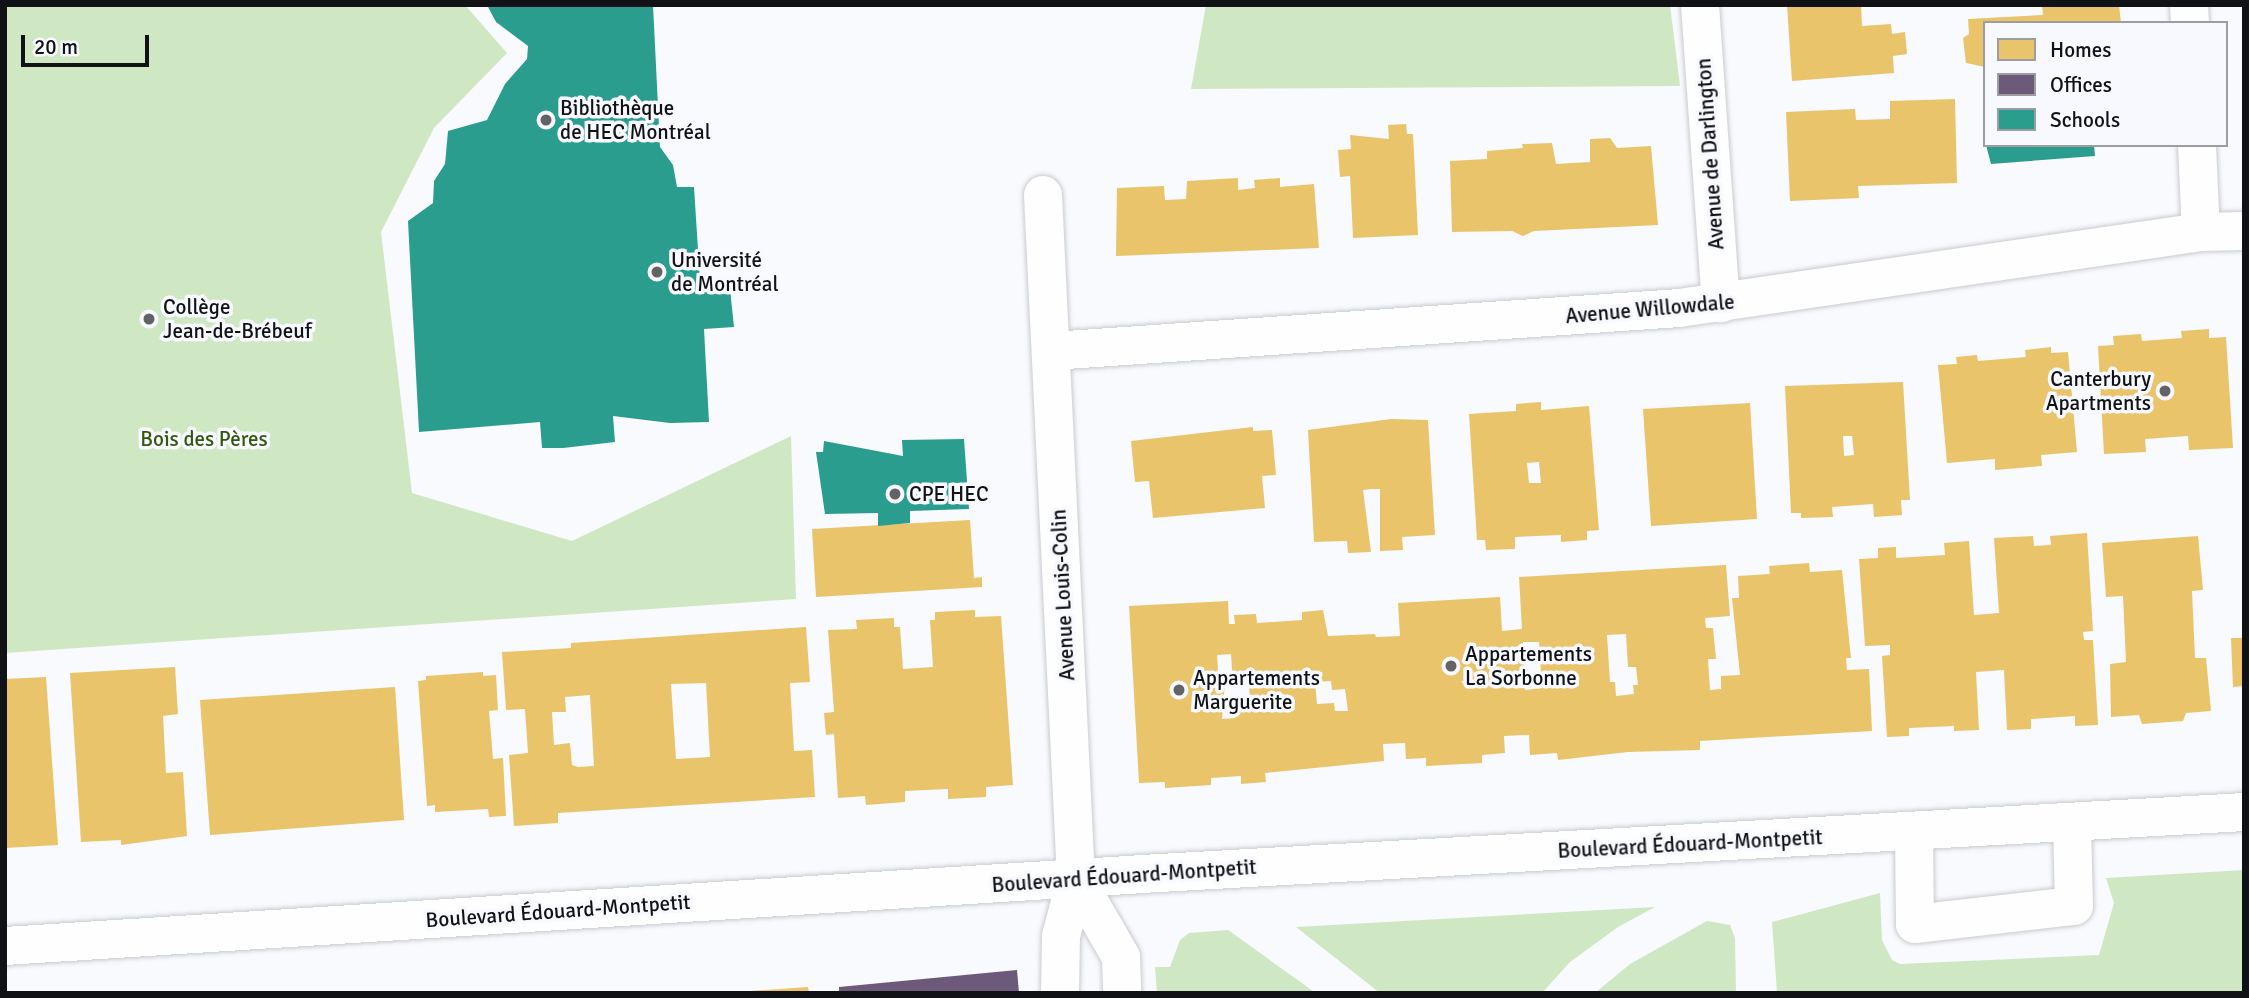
<!DOCTYPE html>
<meta charset="utf-8">
<style>
body{margin:0}
#map{position:relative;width:2249px;height:998px;overflow:hidden;background:#f8fafd;font-family:Signika,sans-serif}
div>[style]{position:absolute}
[style*='--x']{left:calc(var(--x)*1px);top:calc(var(--y)*1px);width:calc(var(--w)*1px);rotate:calc(var(--a)*1deg)}
.green>*{inset:0;background:#d0e7c3}
.homes>*{inset:0;background:#e9c46a}
.offices>*{inset:0;background:#6d597a}
.schools>*{inset:0;background:#2a9d8f}
.roads{filter:drop-shadow(0 0 2px #c9cbce) drop-shadow(0 0 2px #c9cbce)}
.minor>*{height:38px;margin:-19px;padding:0 19px;transform-origin:19px;border-radius:19px;background:#fefeff}
.dots>*{width:19px;height:19px;translate:-50% -50%;box-sizing:border-box;border:4px solid #f7f9fe;border-radius:50%}
span{translate:-50% -50%;white-space:nowrap;text-align:center;line-height:1.15;-webkit-text-stroke:7px #f7f9fe;paint-order:stroke}
.poi-label{font-size:21px;color:#111215}
.left{translate:0 -50%;text-align:left}
.right{translate:-100% -50%;text-align:right}
.street-label{font-size:21px;color:#111215}
.park-label{font-size:21px;color:#34560e}
.frame{position:absolute;inset:0;border:7px solid #111215;pointer-events:none}
.legend{position:absolute;left:1983px;top:21px;width:245px;height:126px;box-sizing:border-box;background:#f7f9fe;border:2px solid #9b9da1;margin:0;padding:9px 12px;list-style:none;font-size:21px;color:#111215}
.legend li{display:flex;align-items:center;gap:14px;height:35px}
.legend b{width:35px;border:2px solid #9b9da1}
.scale{position:absolute;left:21px;top:35px;width:128px;height:32px;box-sizing:border-box;border:4px solid #111215;border-top:0;padding-left:9px;font-size:21px;line-height:24px;white-space:nowrap;color:#111215;-webkit-text-stroke:5px #f7f9fe;paint-order:stroke}
</style>
<div id="map">
<div class="green">
<i style="clip-path:polygon(5px 5px,465px 5px,507px 53px,434px 128px,381px 232px,412px 493px,572px 541px,791px 436px,796px 599px,5px 653px)"></i>
<i style="clip-path:polygon(1206px 5px,1670px 5px,1680px 86px,1191px 89px)"></i>
<i style="clip-path:polygon(2244px 870px,2244px 993px,1777px 993px,1772px 922px,1880px 893px,1882px 940px,1892px 960px,1900px 964px,2099px 955px,2114px 903px,2106px 878px)"></i>
<i style="clip-path:polygon(1655px 907px,1618px 927px,1570px 962px,1542px 993px,1380px 993px,1296px 927px)"></i>
<i style="clip-path:polygon(1707px 921px,1730px 925px,1735px 938px,1736px 993px,1595px 993px,1630px 964px)"></i>
<i style="clip-path:polygon(1228px 930px,1306px 986px,1315px 993px,1157px 993px,1155px 967px,1170px 967px,1180px 940px,1189px 933px)"></i>
</div>
<div class="homes">
<i style="clip-path:polygon(1787px 5px,1861px 5px,1862px 26px,1891px 24px,1892px 34px,1905px 32px,1907px 54px,1893px 56px,1894px 73px,1792px 81px)"></i>
<i style="clip-path:polygon(2042px 5px,2119px 5px,2121px 23px,1985px 23px,1985px 67px,1966px 63px,1963px 38px,1969px 34px,1968px 19px,2043px 15px)"></i>
<i style="clip-path:polygon(1955px 99px,1957px 183px,1858px 186px,1859px 198px,1790px 201px,1786px 112px,1855px 109px,1856px 120px,1890px 119px,1890px 101px)"></i>
<i style="clip-path:polygon(1406px 124px,1407px 134px,1413px 134px,1418px 235px,1353px 238px,1350px 176px,1340px 177px,1338px 150px,1351px 149px,1350px 135px,1389px 139px,1388px 125px)"></i>
<i style="clip-path:polygon(1610px 138px,1617px 148px,1651px 146px,1658px 225px,1534px 231px,1523px 236px,1512px 231px,1452px 232px,1450px 161px,1487px 159px,1487px 151px,1523px 148px,1522px 144px,1552px 143px,1556px 164px,1590px 162px,1590px 139px)"></i>
<i style="clip-path:polygon(1238px 178px,1238px 190px,1255px 188px,1254px 180px,1280px 178px,1280px 187px,1314px 184px,1319px 248px,1116px 256px,1117px 188px,1164px 186px,1165px 200px,1186px 199px,1187px 181px)"></i>
<i style="clip-path:polygon(2209px 329px,2209px 338px,2226px 337px,2233px 448px,2189px 450px,2188px 436px,2145px 439px,2146px 452px,2104px 454px,2098px 346px,2114px 345px,2113px 336px,2141px 334px,2142px 341px,2182px 338px,2181px 331px)"></i>
<i style="clip-path:polygon(2051px 347px,2051px 353px,2068px 352px,2077px 452px,2041px 455px,2042px 466px,1995px 470px,1995px 459px,1947px 463px,1938px 365px,1957px 364px,1956px 357px,1977px 355px,1978px 361px,2026px 357px,2025px 350px)"></i>
<i style="clip-path:polygon(evenodd,1903px 382px,1910px 500px,1901px 500px,1902px 515px,1874px 517px,1873px 504px,1832px 507px,1833px 517px,1801px 518px,1801px 513px,1791px 513px,1785px 386px,1903px 382px,1843px 436px,1852px 436px,1854px 455px,1844px 456px,1843px 436px)"></i>
<i style="clip-path:polygon(evenodd,1541px 402px,1541px 410px,1589px 406px,1599px 530px,1587px 531px,1587px 540px,1561px 542px,1561px 535px,1515px 537px,1515px 549px,1486px 550px,1485px 540px,1477px 540px,1469px 414px,1516px 411px,1516px 404px,1541px 402px,1539px 462px,1541px 483px,1529px 483px,1527px 463px,1539px 462px)"></i>
<i style="clip-path:polygon(1750px 403px,1757px 519px,1651px 526px,1643px 409px)"></i>
<i style="clip-path:polygon(1391px 419px,1428px 420px,1435px 535px,1402px 537px,1403px 550px,1380px 551px,1380px 489px,1371px 489px,1363px 490px,1371px 552px,1348px 553px,1347px 541px,1314px 542px,1308px 430px)"></i>
<i style="clip-path:polygon(1253px 427px,1253px 431px,1272px 430px,1276px 475px,1262px 476px,1265px 508px,1153px 518px,1149px 481px,1135px 482px,1131px 441px)"></i>
<i style="clip-path:polygon(970px 520px,974px 578px,982px 577px,982px 587px,816px 597px,812px 529px)"></i>
<i style="clip-path:polygon(2087px 533px,2093px 631px,2083px 632px,2084px 640px,2093px 640px,2098px 725px,2075px 726px,2075px 716px,2031px 719px,2031px 729px,2007px 730px,2004px 670px,1976px 672px,1979px 730px,1954px 731px,1954px 726px,1909px 728px,1909px 736px,1887px 737px,1882px 656px,1890px 655px,1890px 645px,1865px 646px,1859px 559px,1878px 558px,1878px 548px,1896px 547px,1896px 558px,1945px 555px,1944px 543px,1969px 541px,1974px 615px,1999px 613px,1994px 538px,2033px 536px,2034px 546px,2051px 545px,2050px 536px)"></i>
<i style="clip-path:polygon(2198px 536px,2203px 590px,2192px 591px,2195px 658px,2206px 658px,2211px 711px,2186px 713px,2183px 721px,2142px 724px,2139px 715px,2111px 717px,2110px 664px,2126px 662px,2123px 596px,2106px 597px,2102px 543px)"></i>
<i style="clip-path:polygon(evenodd,1809px 563px,1810px 572px,1842px 570px,1851px 658px,1846px 658px,1847px 670px,1869px 669px,1872px 731px,1700px 741px,1700px 750px,1628px 752px,1558px 760px,1557px 753px,1530px 755px,1529px 735px,1504px 736px,1505px 753px,1482px 755px,1482px 763px,1426px 766px,1426px 758px,1406px 759px,1405px 743px,1383px 744px,1384px 761px,1265px 773px,1266px 782px,1241px 784px,1241px 776px,1211px 778px,1211px 785px,1165px 788px,1165px 782px,1139px 783px,1129px 606px,1228px 601px,1229px 624px,1235px 624px,1234px 615px,1256px 614px,1257px 623px,1302px 620px,1302px 612px,1323px 610px,1328px 636px,1375px 634px,1376px 637px,1400px 636px,1398px 603px,1500px 597px,1502px 631px,1522px 629px,1519px 577px,1726px 565px,1730px 616px,1705px 618px,1706px 628px,1713px 628px,1716px 659px,1708px 659px,1710px 690px,1721px 689px,1721px 676px,1740px 675px,1732px 598px,1739px 598px,1738px 576px,1770px 574px,1769px 566px,1809px 563px,1626px 634px,1628px 667px,1636px 667px,1638px 685px,1633px 685px,1634px 694px,1616px 696px,1615px 682px,1610px 682px,1607px 635px,1626px 634px,1809px 563px,1523px 642px,1539px 642px,1542px 688px,1525px 690px,1523px 642px,1809px 563px,1231px 654px,1233px 687px,1249px 686px,1251px 709px,1234px 710px,1235px 718px,1222px 719px,1225px 682px,1219px 682px,1217px 655px,1231px 654px,1809px 563px,1331px 681px,1332px 690px,1345px 689px,1348px 711px,1335px 711px,1334px 703px,1317px 704px,1315px 682px,1331px 681px)"></i>
<i style="clip-path:polygon(975px 610px,975px 617px,1001px 616px,1013px 785px,986px 787px,986px 797px,948px 799px,948px 789px,905px 791px,905px 802px,866px 805px,865px 796px,838px 798px,834px 734px,826px 735px,824px 713px,834px 712px,828px 630px,857px 629px,856px 620px,894px 618px,894px 627px,900px 627px,903px 669px,933px 667px,930px 620px,935px 620px,935px 612px)"></i>
<i style="clip-path:polygon(evenodd,806px 627px,810px 682px,790px 683px,794px 751px,812px 750px,815px 797px,558px 813px,558px 823px,514px 826px,509px 755px,528px 753px,525px 709px,506px 710px,502px 652px,571px 648px,571px 643px,806px 627px,706px 683px,710px 757px,676px 759px,671px 684px,706px 683px,806px 627px,590px 695px,594px 766px,578px 767px,572px 765px,570px 743px,554px 745px,552px 712px,566px 712px,565px 697px,590px 695px)"></i>
<i style="clip-path:polygon(2231px 638px,2244px 638px,2244px 686px,2233px 687px)"></i>
<i style="clip-path:polygon(175px 667px,178px 714px,163px 716px,166px 773px,183px 772px,187px 836px,121px 845px,121px 840px,81px 842px,70px 673px)"></i>
<i style="clip-path:polygon(483px 672px,483px 676px,496px 675px,498px 710px,489px 711px,493px 759px,503px 758px,506px 816px,489px 817px,488px 809px,435px 812px,435px 805px,427px 806px,418px 681px,426px 680px,426px 676px)"></i>
<i style="clip-path:polygon(46px 677px,58px 845px,5px 848px,5px 679px)"></i>
<i style="clip-path:polygon(395px 687px,404px 820px,210px 835px,200px 700px)"></i>
<i style="clip-path:polygon(808px 987px,809px 993px,751px 993px,751px 991px)"></i>
</div>
<div class="offices">
<i style="clip-path:polygon(1017px 970px,1019px 993px,839px 993px,839px 987px)"></i>
</div>
<div class="schools">
<i style="clip-path:polygon(487px 5px,653px 5px,660px 147px,673px 165px,677px 187px,694px 187px,700px 281px,729px 279px,734px 327px,704px 329px,709px 422px,670px 423px,613px 416px,615px 442px,563px 448px,542px 448px,540px 422px,419px 432px,408px 221px,433px 203px,434px 181px,445px 164px,448px 131px,487px 120px,505px 84px,527px 59px,528px 46px,496px 22px)"></i>
<i style="clip-path:polygon(1986px 145px,2094px 145px,2095px 156px,1991px 164px)"></i>
<i style="clip-path:polygon(964px 439px,969px 509px,910px 511px,910px 523px,878px 526px,878px 513px,825px 514px,816px 452px,823px 452px,824px 441px,903px 456px,902px 440px)"></i>
</div>
<div class="roads">
<div class="minor">
<i style="--x:1700;--y:5;--w:299;--a:86"></i>
<i style="--x:2189;--y:5;--w:18;--a:87"></i>
<i style="--x:2197;--y:145;--w:87;--a:87.4"></i>
<i style="--x:1043;--y:195;--w:685;--a:87.24"></i>
<i style="--x:1076;--y:879;--w:59;--a:104.7"></i>
<i style="--x:1061;--y:936;--w:57;--a:91"></i>
<i style="--x:1052;--y:351;--w:628;--a:-3.92"></i>
<i style="--x:1679;--y:308;--w:528;--a:-8.28"></i>
<i style="--x:2201;--y:232;--w:43;--a:-1.3"></i>
<i style="--x:1914;--y:832;--w:92;--a:89.4"></i>
<i style="--x:1915;--y:924;--w:160;--a:-6.5"></i>
<i style="--x:2074;--y:906;--w:83;--a:-91.4"></i>
<i style="--x:1076;--y:879;--w:90;--a:60"></i>
<i style="--x:1121;--y:957;--w:36;--a:88"></i>
<i style="--x:5;--y:946;--w:1157;--a:-3.62"></i>
<i style="--x:1160;--y:873;--w:1086;--a:-3.22"></i>
</div>
</div>
<div class="dots">
<i style="left:546px;top:120px;background:#626366"></i>
<i style="left:657px;top:272px;background:#626366"></i>
<i style="left:149px;top:319px;background:#626366"></i>
<i style="left:2165px;top:391px;background:#626366"></i>
<i style="left:895px;top:494px;background:#626366"></i>
<i style="left:1451px;top:666px;background:#626366"></i>
<i style="left:1179px;top:690px;background:#626366"></i>
</div>
<div class="poi-label">
<span class="left" style="left:560px;top:120px">Bibliothèque<br>de HEC Montréal</span>
<span class="left" style="left:671px;top:272px">Université<br>de Montréal</span>
<span class="left" style="left:163px;top:319px">Collège<br>Jean-de-Brébeuf</span>
<span class="right" style="left:2151px;top:391px">Canterbury<br>Apartments</span>
<span class="left" style="left:909px;top:494px">CPE HEC</span>
<span class="left" style="left:1465px;top:666px">Appartements<br>La Sorbonne</span>
<span class="left" style="left:1193px;top:690px">Appartements<br>Marguerite</span>
</div>
<div class="street-label">
<span style="left:1710px;top:154px;rotate:-94deg">Avenue de Darlington</span>
<span style="left:1650px;top:309px;rotate:-5deg">Avenue Willowdale</span>
<span style="left:1063px;top:595px;rotate:-93deg">Avenue Louis-Colin</span>
<span style="left:1690px;top:844px;rotate:-3deg">Boulevard Édouard-Montpetit</span>
<span style="left:1124px;top:876px;rotate:-4deg">Boulevard Édouard-Montpetit</span>
<span style="left:558px;top:911px;rotate:-4deg">Boulevard Édouard-Montpetit</span>
</div>
<div class="park-label">
<span style="left:204px;top:439px">Bois des Pères</span>
</div>
<div class="frame"></div>
<ul class="legend">
<li><b style="height:19px;background:#e9c46a"></b>Homes</li>
<li><b style="height:19px;background:#6d597a"></b>Offices</li>
<li><b style="height:19px;background:#2a9d8f"></b>Schools</li>
</ul>
<div class="scale">20 m</div>
</div>
